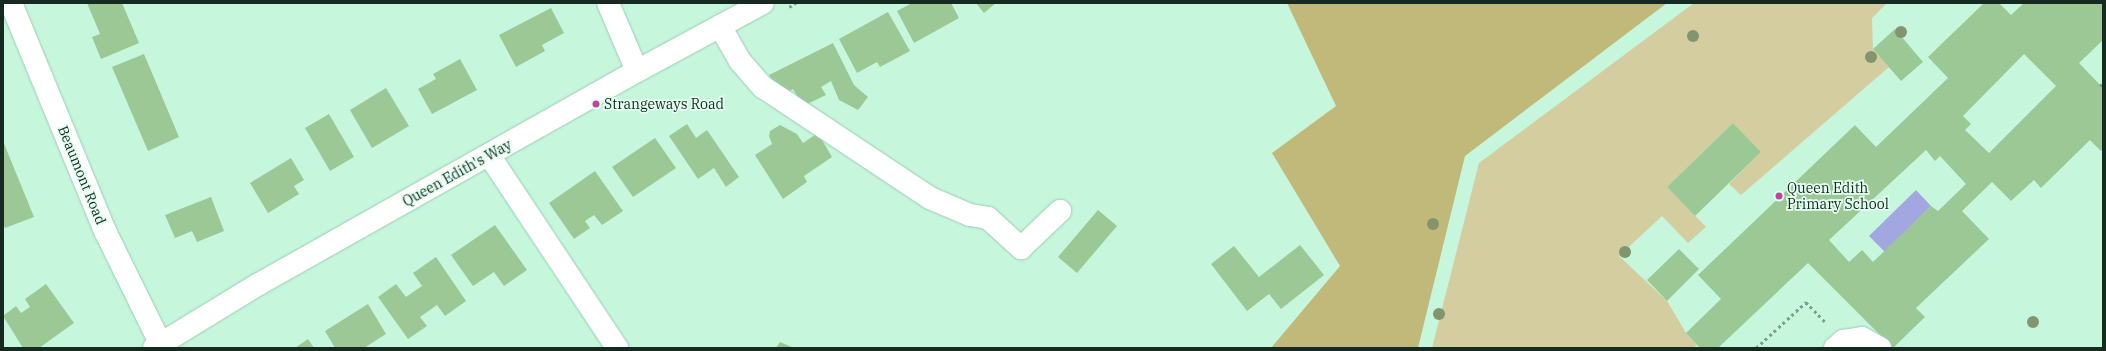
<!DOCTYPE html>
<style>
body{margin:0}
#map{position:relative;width:2106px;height:351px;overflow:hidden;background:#c6f7dc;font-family:"IBM Plex Serif",serif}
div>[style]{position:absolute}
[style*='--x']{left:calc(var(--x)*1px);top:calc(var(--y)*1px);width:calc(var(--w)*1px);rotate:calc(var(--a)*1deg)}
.green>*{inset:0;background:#d3cd9f}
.forest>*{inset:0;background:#c1b97a}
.water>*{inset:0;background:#a3a7e1}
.building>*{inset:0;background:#9cc896}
.path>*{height:2.5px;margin-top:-1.25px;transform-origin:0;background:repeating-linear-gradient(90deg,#7b9f8c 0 3px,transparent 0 6px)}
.roads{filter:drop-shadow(0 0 1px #9dcdb3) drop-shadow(0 0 1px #9dcdb3)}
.minor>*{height:22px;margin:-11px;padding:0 11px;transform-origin:11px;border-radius:11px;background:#fff}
.trees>*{width:12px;height:12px;margin:-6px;border-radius:50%;background:#83956e}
.dots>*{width:11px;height:11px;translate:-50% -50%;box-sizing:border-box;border:2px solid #e2ffef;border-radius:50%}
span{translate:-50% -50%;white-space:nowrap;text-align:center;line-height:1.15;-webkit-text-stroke:3.5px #e2ffef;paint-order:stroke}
.poi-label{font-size:14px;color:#172a21}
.left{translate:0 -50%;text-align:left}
.street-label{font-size:14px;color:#172a21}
.frame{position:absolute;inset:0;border:4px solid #172a21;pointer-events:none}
</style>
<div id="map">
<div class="green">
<i style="clip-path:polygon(1694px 3px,1887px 3px,1872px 18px,1873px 49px,1889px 67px,1741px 195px,1729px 184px,1761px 152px,1733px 123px,1667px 187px,1706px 227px,1688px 243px,1662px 216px,1619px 256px,1667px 301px,1686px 333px,1697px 345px,1693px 348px,1432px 348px,1479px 163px)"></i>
</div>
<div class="forest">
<i style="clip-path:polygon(1287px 3px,1667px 3px,1465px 156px,1418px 348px,1271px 348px,1340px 266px,1272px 153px,1336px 106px)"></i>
</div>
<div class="water">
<i style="clip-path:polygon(1916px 190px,1931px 206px,1885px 252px,1869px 236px)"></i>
</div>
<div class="building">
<i style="clip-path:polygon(87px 3px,122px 3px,139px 43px,101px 59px,92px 37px,100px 34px)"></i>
<i style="clip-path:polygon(912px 3px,951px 3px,959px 18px,914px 43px,897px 11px)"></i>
<i style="clip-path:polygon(976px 3px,996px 3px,984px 13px)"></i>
<i style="clip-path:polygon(evenodd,1984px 3px,1999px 3px,2011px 15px,2024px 3px,2103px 3px,2103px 40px,2079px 63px,2103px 88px,2103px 148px,2101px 151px,2090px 140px,2041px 188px,2034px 180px,2011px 201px,1992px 182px,1962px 211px,1989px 239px,1916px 308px,1925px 317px,1893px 348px,1808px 263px,1718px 348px,1700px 348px,1686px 333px,1721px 299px,1698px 275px,1855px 125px,1876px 147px,1948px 78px,1928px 57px,1984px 3px,2024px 54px,2056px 86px,1989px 153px,1965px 130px,1971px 124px,1963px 116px,2024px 54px,1984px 3px,1926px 150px,1935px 161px,1940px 156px,1966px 184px,1938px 211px,1931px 206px,1873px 262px,1862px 250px,1849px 262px,1829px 240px,1926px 150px)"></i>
<i style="clip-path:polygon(551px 8px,564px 33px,542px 45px,545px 51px,516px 67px,499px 35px)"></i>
<i style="clip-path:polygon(888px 12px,910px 51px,880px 67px,877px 62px,857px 73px,839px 39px)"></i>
<i style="clip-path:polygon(1895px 29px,1923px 62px,1901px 81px,1873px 49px)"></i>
<i style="clip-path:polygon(833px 43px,854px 85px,868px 97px,858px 110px,839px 100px,831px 81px,821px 87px,826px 95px,803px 106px,793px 89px,783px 96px,769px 75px)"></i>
<i style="clip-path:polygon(144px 54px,179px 137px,148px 151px,112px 67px)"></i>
<i style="clip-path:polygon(460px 59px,477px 90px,432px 114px,418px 89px,436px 79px,433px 74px)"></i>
<i style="clip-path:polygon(386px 88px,409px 126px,372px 148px,350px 110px)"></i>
<i style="clip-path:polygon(329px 114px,354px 157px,330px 171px,305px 128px)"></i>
<i style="clip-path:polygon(1733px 123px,1761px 152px,1695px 216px,1667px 187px)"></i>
<i style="clip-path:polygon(687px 124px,696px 138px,707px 130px,739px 177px,726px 187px,714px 168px,698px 179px,669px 136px)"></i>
<i style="clip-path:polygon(780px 125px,797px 134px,803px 143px,818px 133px,832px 157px,804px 176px,807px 182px,783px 199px,755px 155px,772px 144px,769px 136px,770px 131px)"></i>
<i style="clip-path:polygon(655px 138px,676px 168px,633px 197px,612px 167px)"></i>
<i style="clip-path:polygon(3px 141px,34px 217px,5px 228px,3px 224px)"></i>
<i style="clip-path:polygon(291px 158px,304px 180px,294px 186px,299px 194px,268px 213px,250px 183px)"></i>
<i style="clip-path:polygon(595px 171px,623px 211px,602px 225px,594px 215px,585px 221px,590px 228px,574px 239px,549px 203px)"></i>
<i style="clip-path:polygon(211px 197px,224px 231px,197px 242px,192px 231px,175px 238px,165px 215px)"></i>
<i style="clip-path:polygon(1098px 210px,1117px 226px,1077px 273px,1058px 257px)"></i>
<i style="clip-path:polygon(495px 225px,527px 270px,504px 286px,494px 272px,473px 286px,451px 255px)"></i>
<i style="clip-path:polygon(1300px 245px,1324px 275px,1281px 309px,1269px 294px,1247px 311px,1211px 264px,1234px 246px,1259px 277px)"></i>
<i style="clip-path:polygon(1679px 249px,1699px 269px,1667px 301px,1647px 280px)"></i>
<i style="clip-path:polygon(436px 257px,466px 301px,445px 316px,437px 305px,420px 317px,427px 326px,408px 339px,378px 297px,396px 284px,406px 297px,422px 286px,413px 273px)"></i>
<i style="clip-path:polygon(46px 284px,74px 323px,39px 348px,23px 348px,3px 316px,16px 306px,21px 313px,30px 307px,25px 299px)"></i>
<i style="clip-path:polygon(368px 304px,386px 334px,364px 348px,335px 348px,325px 331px)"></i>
<i style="clip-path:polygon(308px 339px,314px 348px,295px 348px)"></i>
<i style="clip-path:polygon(780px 342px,794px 348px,776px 348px)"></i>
</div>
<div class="path">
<i style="--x:789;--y:7;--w:8;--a:-30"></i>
<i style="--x:2100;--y:86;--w:4;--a:-45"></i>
<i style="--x:1756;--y:348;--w:68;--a:-42.6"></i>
<i style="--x:1806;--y:302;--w:28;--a:46"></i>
</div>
<div class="roads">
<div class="minor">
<i style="--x:11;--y:3;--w:247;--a:67.6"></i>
<i style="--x:105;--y:231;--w:125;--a:63.8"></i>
<i style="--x:608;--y:3;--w:74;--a:66.9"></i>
<i style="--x:720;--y:26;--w:40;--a:60.3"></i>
<i style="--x:740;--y:61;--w:35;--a:49"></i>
<i style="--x:763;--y:87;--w:201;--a:33.6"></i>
<i style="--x:930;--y:198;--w:43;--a:23"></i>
<i style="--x:970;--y:215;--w:18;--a:9"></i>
<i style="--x:988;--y:218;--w:45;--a:42.3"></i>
<i style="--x:1021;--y:248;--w:54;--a:-43.5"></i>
<i style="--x:489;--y:155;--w:232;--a:56.4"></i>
<i style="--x:154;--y:348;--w:123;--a:-31.4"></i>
<i style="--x:259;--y:284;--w:434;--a:-29.4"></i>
<i style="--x:637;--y:71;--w:143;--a:-28.4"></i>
<i style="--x:1835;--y:348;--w:11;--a:-41"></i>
<i style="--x:1843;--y:341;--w:19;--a:-9"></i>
<i style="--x:1862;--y:338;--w:21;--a:29"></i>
</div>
</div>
<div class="trees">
<i style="left:1901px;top:32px"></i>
<i style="left:1693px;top:36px"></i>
<i style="left:1871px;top:57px"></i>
<i style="left:1433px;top:224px"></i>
<i style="left:1625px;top:252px"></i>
<i style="left:1439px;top:314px"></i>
<i style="left:2033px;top:322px"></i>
</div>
<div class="dots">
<i style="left:596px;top:104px;background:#bf469a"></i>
<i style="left:1779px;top:196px;background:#bf469a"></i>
</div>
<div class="poi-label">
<span class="left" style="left:604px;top:104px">Strangeways Road</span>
<span class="left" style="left:1787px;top:196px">Queen Edith<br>Primary School</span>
</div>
<div class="street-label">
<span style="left:457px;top:173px;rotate:-29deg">Queen Edith's Way</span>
<span style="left:82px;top:175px;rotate:68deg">Beaumont Road</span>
</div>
<div class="frame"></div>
</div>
